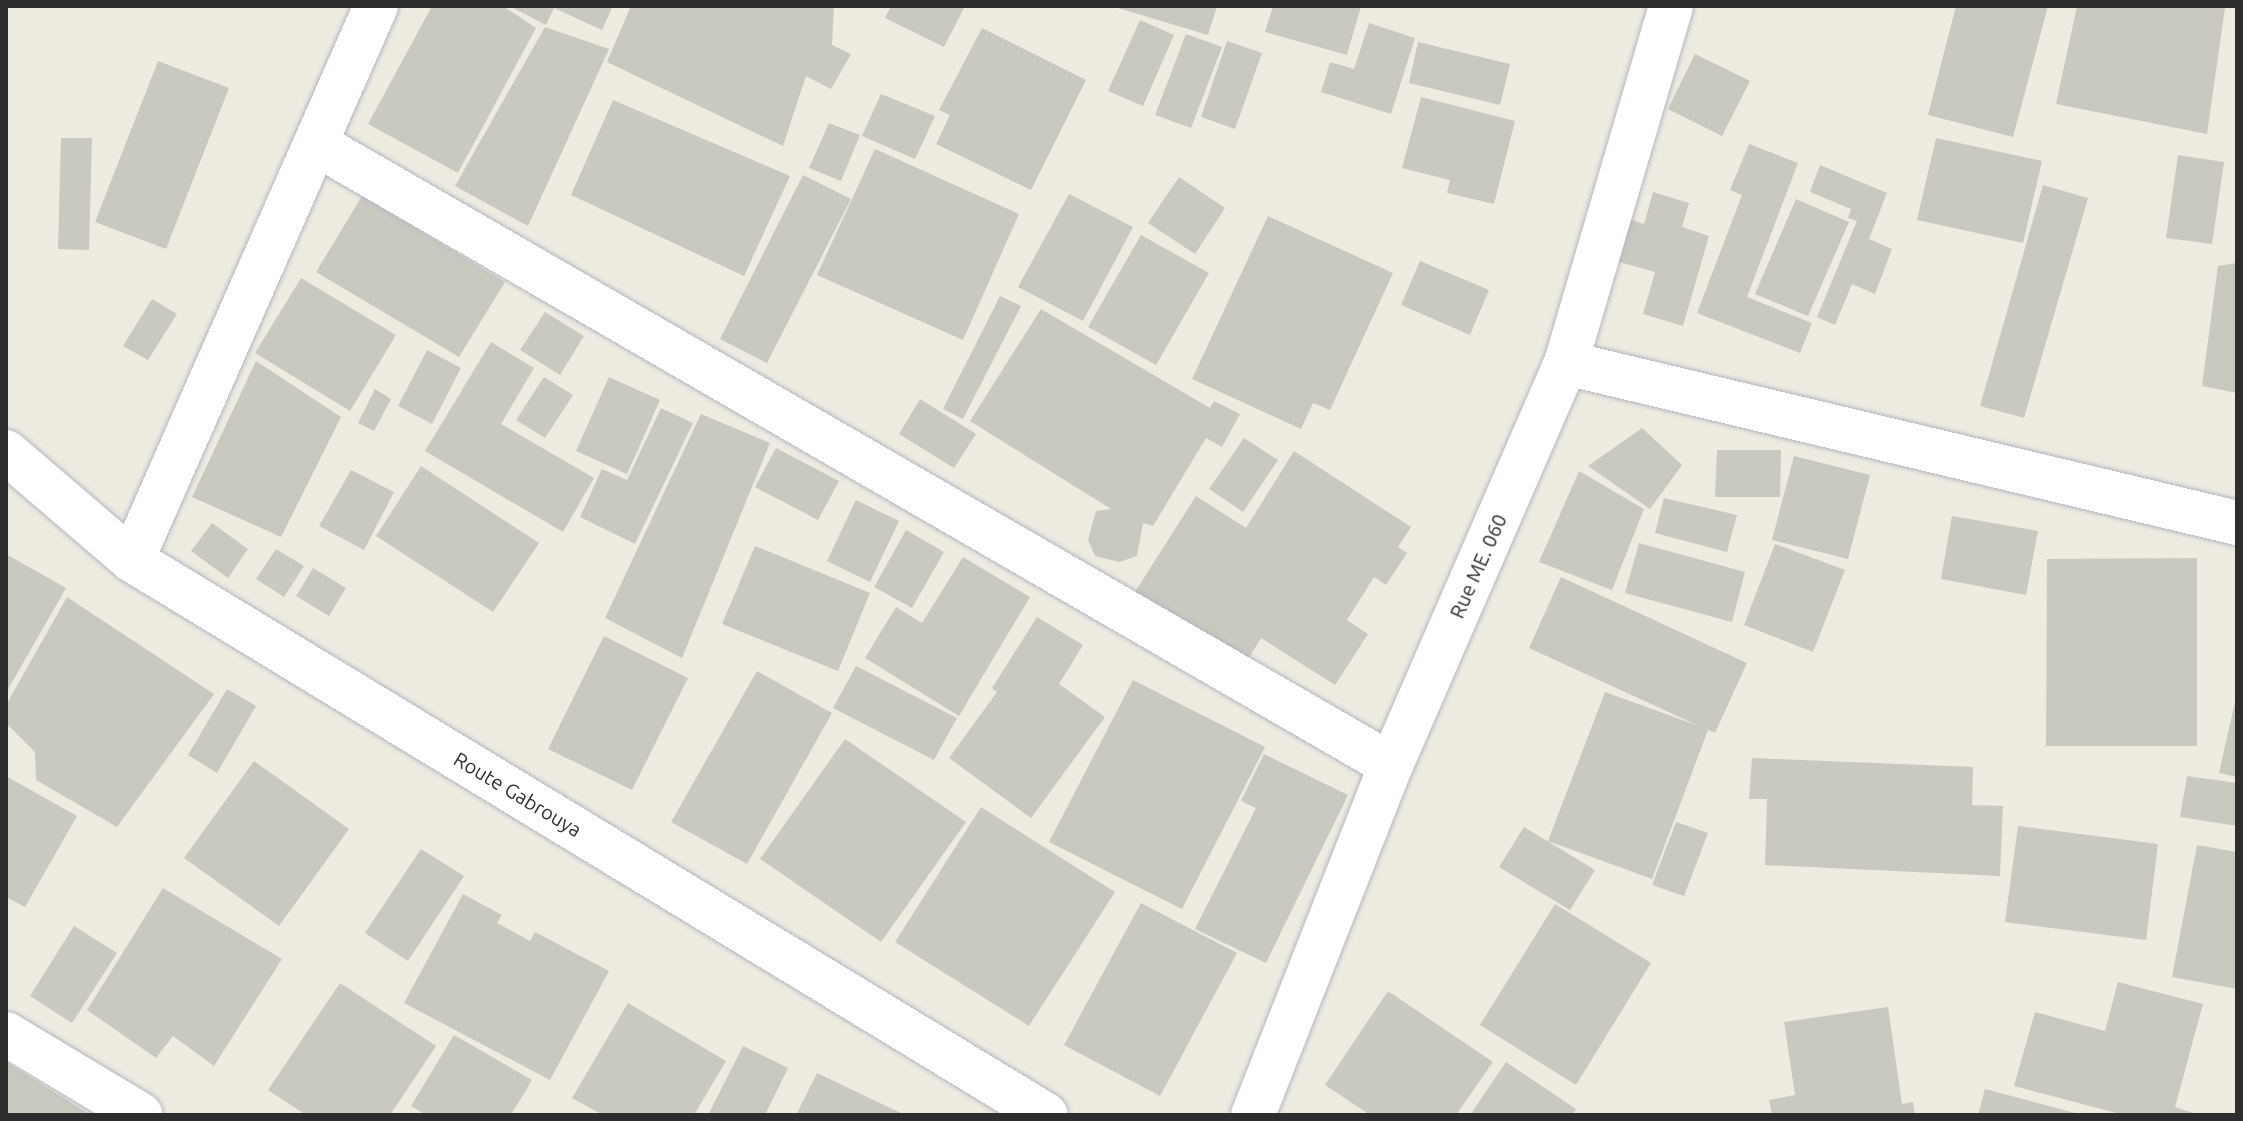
<!DOCTYPE html>
<style>
body{margin:0}
#map{position:relative;width:2243px;height:1121px;overflow:hidden;background:#eeebe1;font-family:Ubuntu,sans-serif}
div>[style]{position:absolute}
[style*='--x']{left:calc(var(--x)*1px);top:calc(var(--y)*1px);width:calc(var(--w)*1px);rotate:calc(var(--a)*1deg)}
.building>*{inset:0;background:#cac9bf}
.roads{filter:drop-shadow(0 0 2px #b4b5c0) drop-shadow(0 0 2px #b4b5c0)}
.street>*{height:44px;margin:-22px;padding:0 22px;transform-origin:22px;border-radius:22px;background:#fff}
span{translate:-50% -50%;white-space:nowrap;text-align:center;line-height:1.15;-webkit-text-stroke:6px #fff;paint-order:stroke}
.street-label{font-size:20px;color:#2e2e2e}
.frame{position:absolute;inset:0;border:8px solid #2e2e2e;pointer-events:none}
</style>
<div id="map">
<div class="building">
<i style="clip-path:polygon(432px 6px,503px 6px,536px 28px,458px 173px,368px 124px)"></i>
<i style="clip-path:polygon(509px 6px,613px 6px,602px 30px,554px 8px,546px 25px)"></i>
<i style="clip-path:polygon(631px 6px,834px 6px,832px 45px,851px 54px,831px 89px,806px 76px,783px 146px,607px 62px)"></i>
<i style="clip-path:polygon(891px 6px,965px 6px,944px 47px,885px 18px)"></i>
<i style="clip-path:polygon(1111px 6px,1217px 6px,1208px 35px)"></i>
<i style="clip-path:polygon(1273px 6px,1361px 6px,1347px 55px,1265px 32px)"></i>
<i style="clip-path:polygon(1956px 6px,2048px 6px,2013px 137px,1928px 115px)"></i>
<i style="clip-path:polygon(2077px 6px,2225px 8px,2207px 134px,2056px 104px)"></i>
<i style="clip-path:polygon(1140px 20px,1174px 35px,1143px 106px,1108px 91px)"></i>
<i style="clip-path:polygon(1369px 23px,1415px 38px,1391px 114px,1321px 92px,1330px 62px,1354px 69px)"></i>
<i style="clip-path:polygon(545px 27px,609px 49px,528px 226px,455px 186px)"></i>
<i style="clip-path:polygon(982px 28px,1086px 80px,1031px 190px,936px 144px,950px 115px,939px 110px)"></i>
<i style="clip-path:polygon(1186px 34px,1222px 47px,1191px 128px,1155px 115px)"></i>
<i style="clip-path:polygon(1227px 41px,1262px 53px,1235px 129px,1201px 117px)"></i>
<i style="clip-path:polygon(1418px 42px,1510px 64px,1500px 105px,1409px 83px)"></i>
<i style="clip-path:polygon(1695px 54px,1750px 81px,1722px 136px,1668px 109px)"></i>
<i style="clip-path:polygon(158px 61px,229px 88px,166px 249px,95px 222px)"></i>
<i style="clip-path:polygon(881px 94px,935px 116px,915px 159px,862px 136px)"></i>
<i style="clip-path:polygon(1421px 97px,1515px 121px,1494px 204px,1447px 193px,1450px 180px,1402px 168px)"></i>
<i style="clip-path:polygon(613px 100px,790px 176px,744px 276px,571px 195px)"></i>
<i style="clip-path:polygon(829px 123px,860px 135px,841px 181px,809px 168px)"></i>
<i style="clip-path:polygon(61px 138px,92px 138px,89px 250px,58px 249px)"></i>
<i style="clip-path:polygon(1936px 138px,2042px 161px,2023px 243px,1917px 220px)"></i>
<i style="clip-path:polygon(1749px 144px,1798px 163px,1747px 297px,1812px 323px,1800px 353px,1697px 313px,1742px 195px,1730px 190px)"></i>
<i style="clip-path:polygon(875px 149px,1019px 214px,963px 340px,817px 275px)"></i>
<i style="clip-path:polygon(2178px 155px,2224px 162px,2212px 244px,2166px 238px)"></i>
<i style="clip-path:polygon(1820px 165px,1887px 193px,1869px 239px,1892px 249px,1875px 294px,1852px 284px,1835px 325px,1817px 317px,1857px 221px,1848px 218px,1851px 209px,1810px 192px)"></i>
<i style="clip-path:polygon(803px 175px,851px 199px,767px 363px,720px 339px)"></i>
<i style="clip-path:polygon(1179px 177px,1225px 208px,1195px 254px,1148px 223px)"></i>
<i style="clip-path:polygon(2043px 185px,2088px 198px,2024px 418px,1980px 406px)"></i>
<i style="clip-path:polygon(1653px 192px,1689px 203px,1682px 227px,1709px 236px,1683px 326px,1643px 314px,1655px 272px,1616px 261px,1628px 219px,1644px 224px)"></i>
<i style="clip-path:polygon(1069px 194px,1133px 227px,1083px 321px,1018px 287px)"></i>
<i style="clip-path:polygon(362px 196px,505px 282px,459px 357px,316px 272px)"></i>
<i style="clip-path:polygon(1796px 199px,1849px 222px,1808px 316px,1755px 294px)"></i>
<i style="clip-path:polygon(1268px 216px,1393px 273px,1330px 410px,1313px 403px,1301px 429px,1192px 379px)"></i>
<i style="clip-path:polygon(1141px 235px,1209px 273px,1156px 365px,1088px 327px)"></i>
<i style="clip-path:polygon(1420px 261px,1489px 290px,1470px 335px,1401px 305px)"></i>
<i style="clip-path:polygon(2237px 263px,2237px 393px,2202px 386px,2218px 266px)"></i>
<i style="clip-path:polygon(301px 278px,396px 335px,350px 411px,255px 353px)"></i>
<i style="clip-path:polygon(1000px 296px,1021px 306px,963px 419px,943px 409px)"></i>
<i style="clip-path:polygon(152px 299px,177px 314px,148px 360px,123px 346px)"></i>
<i style="clip-path:polygon(1041px 309px,1210px 408px,1214px 401px,1240px 414px,1222px 447px,1206px 438px,1153px 526px,1143px 523px,1137px 556px,1119px 562px,1095px 556px,1088px 540px,1096px 511px,1111px 509px,970px 421px)"></i>
<i style="clip-path:polygon(545px 312px,584px 336px,560px 375px,520px 350px)"></i>
<i style="clip-path:polygon(491px 342px,534px 368px,501px 424px,594px 478px,563px 532px,425px 451px)"></i>
<i style="clip-path:polygon(427px 350px,461px 368px,432px 424px,398px 406px)"></i>
<i style="clip-path:polygon(256px 361px,341px 417px,281px 537px,192px 497px)"></i>
<i style="clip-path:polygon(544px 377px,573px 395px,545px 438px,516px 420px)"></i>
<i style="clip-path:polygon(609px 377px,660px 400px,627px 474px,576px 451px)"></i>
<i style="clip-path:polygon(375px 389px,391px 399px,374px 431px,358px 423px)"></i>
<i style="clip-path:polygon(920px 399px,976px 434px,954px 468px,899px 434px)"></i>
<i style="clip-path:polygon(661px 408px,693px 423px,635px 544px,580px 517px,602px 469px,627px 480px)"></i>
<i style="clip-path:polygon(701px 414px,770px 443px,682px 658px,605px 618px)"></i>
<i style="clip-path:polygon(1642px 428px,1682px 465px,1650px 509px,1588px 466px)"></i>
<i style="clip-path:polygon(1244px 438px,1278px 460px,1243px 512px,1209px 489px)"></i>
<i style="clip-path:polygon(776px 448px,839px 481px,818px 520px,755px 487px)"></i>
<i style="clip-path:polygon(1717px 450px,1781px 450px,1780px 497px,1715px 497px)"></i>
<i style="clip-path:polygon(1294px 451px,1411px 527px,1398px 547px,1407px 553px,1386px 585px,1374px 577px,1347px 620px,1368px 634px,1335px 685px,1261px 638px,1246px 663px,1135px 592px,1196px 496px,1246px 528px)"></i>
<i style="clip-path:polygon(1794px 456px,1870px 475px,1848px 559px,1772px 540px)"></i>
<i style="clip-path:polygon(421px 466px,539px 543px,493px 612px,376px 536px)"></i>
<i style="clip-path:polygon(351px 470px,394px 492px,364px 550px,319px 526px)"></i>
<i style="clip-path:polygon(1579px 471px,1644px 509px,1612px 590px,1539px 562px)"></i>
<i style="clip-path:polygon(1664px 498px,1737px 515px,1727px 552px,1655px 533px)"></i>
<i style="clip-path:polygon(856px 500px,899px 521px,870px 582px,827px 561px)"></i>
<i style="clip-path:polygon(1952px 516px,2038px 531px,2026px 595px,1941px 579px)"></i>
<i style="clip-path:polygon(212px 523px,248px 549px,228px 578px,191px 551px)"></i>
<i style="clip-path:polygon(906px 530px,944px 552px,912px 608px,874px 587px)"></i>
<i style="clip-path:polygon(1639px 543px,1745px 572px,1732px 622px,1625px 593px)"></i>
<i style="clip-path:polygon(1775px 544px,1845px 570px,1813px 652px,1744px 625px)"></i>
<i style="clip-path:polygon(755px 546px,870px 593px,838px 671px,722px 624px)"></i>
<i style="clip-path:polygon(276px 549px,304px 566px,284px 597px,256px 579px)"></i>
<i style="clip-path:polygon(6px 554px,66px 588px,6px 693px)"></i>
<i style="clip-path:polygon(963px 557px,1030px 597px,959px 716px,865px 658px,896px 607px,922px 623px)"></i>
<i style="clip-path:polygon(2197px 558px,2197px 746px,2046px 746px,2047px 559px)"></i>
<i style="clip-path:polygon(313px 568px,346px 588px,329px 616px,296px 596px)"></i>
<i style="clip-path:polygon(1561px 577px,1747px 663px,1715px 733px,1708px 730px,1652px 879px,1548px 841px,1605px 692px,1699px 726px,1529px 648px)"></i>
<i style="clip-path:polygon(67px 597px,214px 694px,117px 827px,36px 780px,35px 752px,6px 723px,6px 705px)"></i>
<i style="clip-path:polygon(1037px 617px,1083px 645px,1059px 684px,1105px 717px,1031px 818px,949px 758px,997px 692px,992px 688px)"></i>
<i style="clip-path:polygon(604px 636px,688px 678px,632px 790px,548px 749px)"></i>
<i style="clip-path:polygon(856px 666px,957px 718px,934px 760px,833px 708px)"></i>
<i style="clip-path:polygon(757px 671px,832px 713px,747px 864px,671px 822px)"></i>
<i style="clip-path:polygon(1133px 680px,1265px 747px,1182px 909px,1049px 842px)"></i>
<i style="clip-path:polygon(227px 689px,256px 706px,217px 773px,188px 755px)"></i>
<i style="clip-path:polygon(2237px 693px,2237px 777px,2219px 773px)"></i>
<i style="clip-path:polygon(845px 739px,966px 822px,881px 942px,760px 859px)"></i>
<i style="clip-path:polygon(1264px 754px,1348px 795px,1266px 963px,1195px 929px,1256px 808px,1241px 801px)"></i>
<i style="clip-path:polygon(1752px 758px,1973px 767px,1972px 805px,2003px 806px,2000px 876px,1765px 865px,1767px 799px,1749px 799px)"></i>
<i style="clip-path:polygon(254px 761px,349px 829px,279px 926px,184px 858px)"></i>
<i style="clip-path:polygon(6px 776px,77px 816px,25px 907px,6px 897px)"></i>
<i style="clip-path:polygon(2187px 776px,2237px 783px,2237px 826px,2180px 817px)"></i>
<i style="clip-path:polygon(981px 807px,1115px 892px,1029px 1026px,895px 942px)"></i>
<i style="clip-path:polygon(1676px 822px,1708px 833px,1684px 896px,1652px 885px)"></i>
<i style="clip-path:polygon(2018px 826px,2158px 844px,2146px 940px,2005px 922px)"></i>
<i style="clip-path:polygon(1524px 827px,1595px 870px,1570px 910px,1499px 867px)"></i>
<i style="clip-path:polygon(2197px 845px,2237px 852px,2237px 989px,2172px 977px)"></i>
<i style="clip-path:polygon(421px 849px,464px 876px,408px 961px,365px 933px)"></i>
<i style="clip-path:polygon(163px 888px,282px 959px,214px 1066px,173px 1036px,156px 1058px,87px 1010px)"></i>
<i style="clip-path:polygon(463px 894px,502px 915px,497px 923px,530px 941px,535px 932px,609px 971px,550px 1080px,404px 1003px)"></i>
<i style="clip-path:polygon(1141px 903px,1237px 953px,1160px 1096px,1064px 1045px)"></i>
<i style="clip-path:polygon(1555px 904px,1651px 963px,1576px 1085px,1480px 1025px)"></i>
<i style="clip-path:polygon(74px 926px,117px 953px,72px 1023px,30px 996px)"></i>
<i style="clip-path:polygon(2118px 982px,2203px 1004px,2175px 1107px,2200px 1115px,2124px 1115px,2014px 1086px,2035px 1012px,2105px 1031px)"></i>
<i style="clip-path:polygon(340px 983px,436px 1046px,390px 1115px,306px 1115px,268px 1090px)"></i>
<i style="clip-path:polygon(1388px 991px,1493px 1062px,1456px 1115px,1370px 1115px,1325px 1085px)"></i>
<i style="clip-path:polygon(628px 1003px,726px 1061px,694px 1115px,603px 1115px,572px 1098px)"></i>
<i style="clip-path:polygon(1888px 1007px,1902px 1104px,1913px 1102px,1915px 1115px,1772px 1115px,1769px 1100px,1795px 1095px,1784px 1022px)"></i>
<i style="clip-path:polygon(454px 1035px,532px 1080px,511px 1115px,426px 1115px,411px 1106px)"></i>
<i style="clip-path:polygon(743px 1046px,788px 1068px,765px 1115px,708px 1115px)"></i>
<i style="clip-path:polygon(6px 1062px,91px 1115px,6px 1115px)"></i>
<i style="clip-path:polygon(1506px 1062px,1576px 1109px,1572px 1115px,1470px 1115px)"></i>
<i style="clip-path:polygon(817px 1073px,905px 1115px,796px 1115px)"></i>
<i style="clip-path:polygon(1985px 1089px,2079px 1114px,2079px 1115px,1978px 1115px)"></i>
</div>
<div class="roads">
<div class="street">
<i style="--x:318;--y:145;--w:1239;--a:30.02"></i>
<i style="--x:1566;--y:363;--w:690;--a:13.41"></i>
<i style="--x:6;--y:452;--w:166;--a:40.6"></i>
<i style="--x:132;--y:560;--w:1069;--a:31.27"></i>
<i style="--x:132;--y:560;--w:605;--a:-66.23"></i>
<i style="--x:6;--y:1034;--w:157;--a:31"></i>
<i style="--x:1253;--y:1115;--w:376;--a:-68.5"></i>
<i style="--x:1391;--y:765;--w:438;--a:-66.5"></i>
<i style="--x:1566;--y:363;--w:372;--a:-73.6"></i>
</div>
</div>
<div class="street-label">
<span style="left:1478px;top:566px;rotate:-66deg">Rue ME. 060</span>
<span style="left:518px;top:794px;rotate:31deg">Route Gabrouya</span>
</div>
<div class="frame"></div>
</div>
